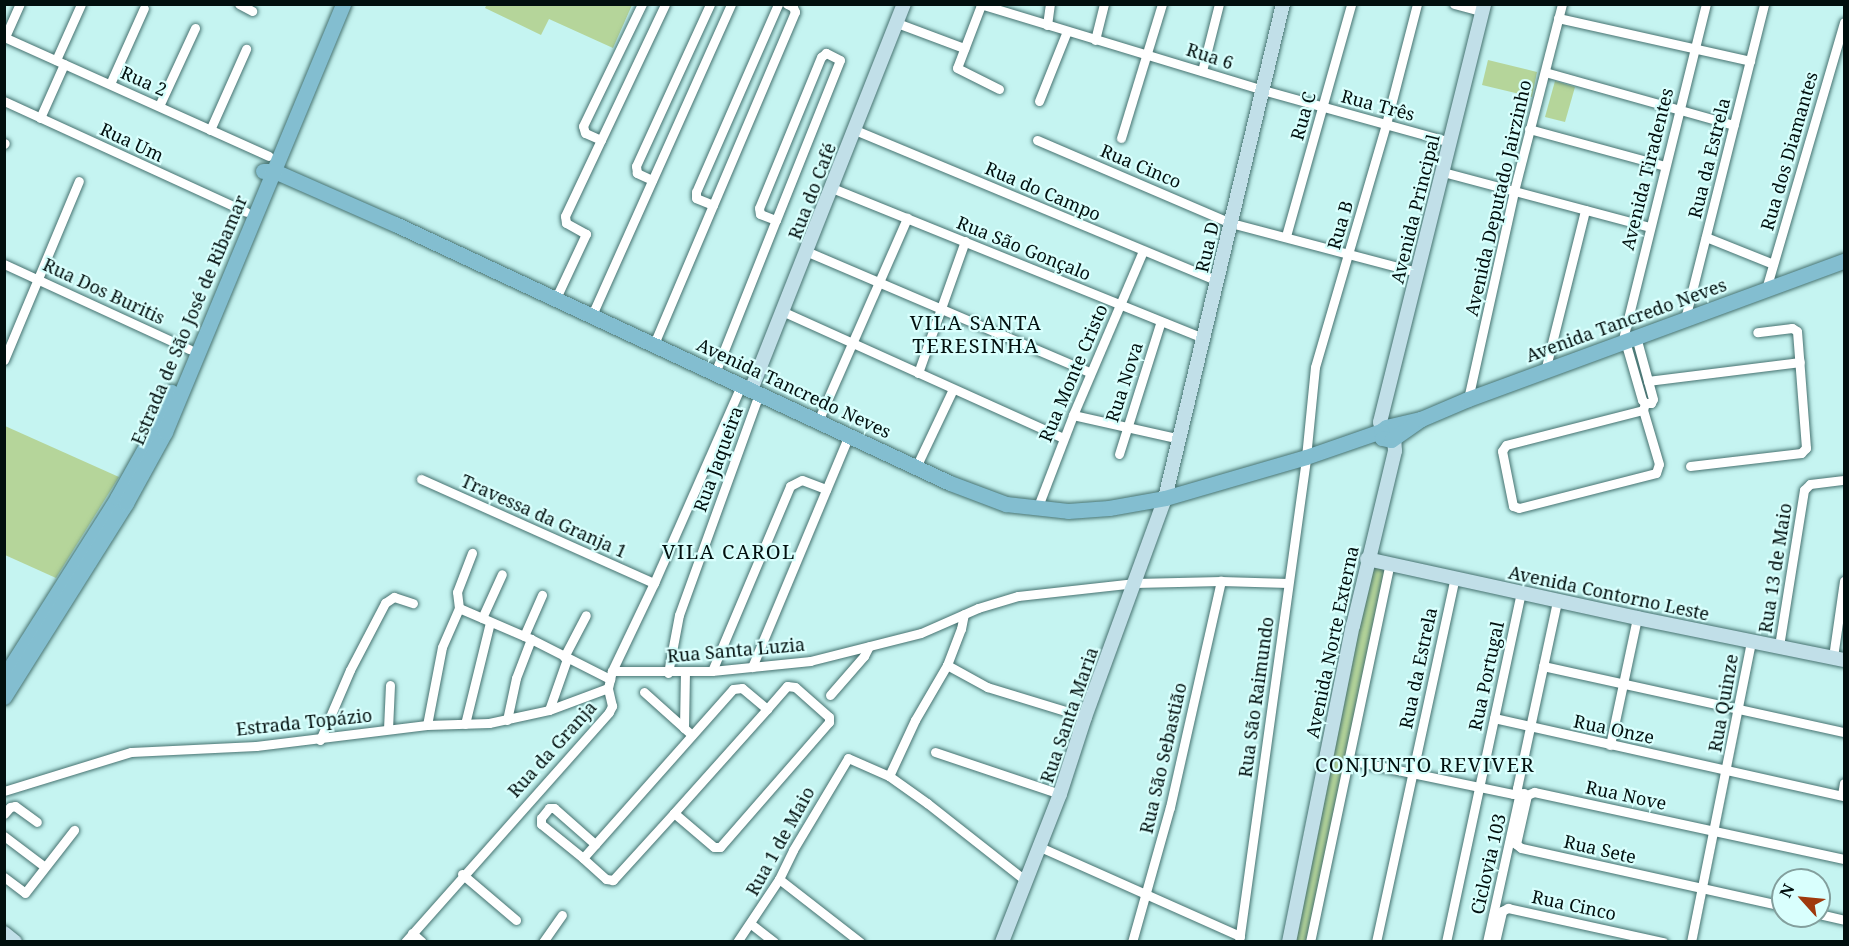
<!DOCTYPE html>
<meta charset="utf-8">
<style>
body{margin:0}
#map{position:relative;width:1849px;height:946px;overflow:hidden;background:#c5f4f1;font-family:"Noto Serif",serif}
div>[style]{position:absolute}
[style*='--x']{left:calc(var(--x)*1px);top:calc(var(--y)*1px);width:calc(var(--w)*1px);rotate:calc(var(--a)*1deg)}
.green>*{inset:0;background:#b5d59a}
.roads{filter:drop-shadow(0 0 2px #467270) drop-shadow(0 0 2px #467270)}
.street>*{height:9px;margin:-4.5px;padding:0 4.5px;transform-origin:4.5px;border-radius:4.5px;background:#fff}
.secondary>*{height:14px;margin:-7px;padding:0 7px;transform-origin:7px;border-radius:7px;background:#c1dfe8}
.primary>*{height:15px;margin:-7.5px;padding:0 7.5px;transform-origin:7.5px;border-radius:7.5px;background:#83bed0}
span{translate:-50% -50%;white-space:nowrap;text-align:center;line-height:1.15;-webkit-text-stroke:4.5px #d9fffd;paint-order:stroke}
.street-label{font-size:18px;color:#010f0e}
.neighbourhood-label{font-size:20px;color:#010f0e;letter-spacing:1.5px}
.frame{position:absolute;inset:0;border:6px solid #010f0e;pointer-events:none}
.north{position:absolute;left:1771px;top:868px;width:60px;height:60px;box-sizing:border-box;background:#d9fffd;border:2px solid #839f9d;border-radius:50%;rotate:297deg;font-size:16px;font-weight:700;line-height:24px;text-align:center;color:#010f0e}
.north::after{content:'';display:block;margin:auto;width:21px;height:27px;background:#9f390d;clip-path:polygon(50% 0,100% 100%,50% 72%,0 100%)}
</style>
<div id="map">
<div class="green">
<i style="clip-path:polygon(487px 4px,632px 4px,632px 5px,613px 48px,549px 19px,541px 35px,485px 8px)"></i>
<i style="clip-path:polygon(1488px 60px,1537px 72px,1532px 97px,1482px 85px)"></i>
<i style="clip-path:polygon(1555px 81px,1575px 87px,1565px 122px,1545px 117px)"></i>
<i style="clip-path:polygon(5px 426px,119px 477px,56px 578px,5px 555px)"></i>
<i style="clip-path:polygon(1370px 565px,1385px 569px,1307px 941px,1295px 942px)"></i>
</div>
<div class="roads">
<div class="street">
<i style="--x:239;--y:4;--w:15;--a:28"></i>
<i style="--x:980;--y:4;--w:296;--a:16.9"></i>
<i style="--x:1263;--y:90;--w:194;--a:15.5"></i>
<i style="--x:1454;--y:4;--w:30;--a:15"></i>
<i style="--x:981;--y:5;--w:67;--a:110.9"></i>
<i style="--x:957;--y:68;--w:47;--a:26.6"></i>
<i style="--x:1558;--y:18;--w:197;--a:12.6"></i>
<i style="--x:897;--y:23;--w:72;--a:20.5"></i>
<i style="--x:1047;--y:25;--w:21;--a:-82"></i>
<i style="--x:4;--y:37;--w:290;--a:24.2"></i>
<i style="--x:5;--y:37;--w:36;--a:-66"></i>
<i style="--x:1095;--y:40;--w:37;--a:-76"></i>
<i style="--x:56;--y:60;--w:61;--a:-65.9"></i>
<i style="--x:1202;--y:71;--w:69;--a:-75.8"></i>
<i style="--x:1545;--y:72;--w:196;--a:15.7"></i>
<i style="--x:110;--y:84;--w:83;--a:-65.9"></i>
<i style="--x:4;--y:101;--w:266;--a:24.6"></i>
<i style="--x:1039;--y:101;--w:75;--a:-68.2"></i>
<i style="--x:159;--y:106;--w:86;--a:-65.2"></i>
<i style="--x:40;--y:118;--w:59;--a:-66"></i>
<i style="--x:1529;--y:129;--w:141;--a:15.2"></i>
<i style="--x:210;--y:130;--w:89;--a:-66"></i>
<i style="--x:855;--y:130;--w:392;--a:22.6"></i>
<i style="--x:1121;--y:138;--w:140;--a:-73"></i>
<i style="--x:601;--y:140;--w:17;--a:-156"></i>
<i style="--x:585;--y:133;--w:7;--a:-106"></i>
<i style="--x:583;--y:126;--w:136;--a:-64.2"></i>
<i style="--x:1037;--y:140;--w:211;--a:23.2"></i>
<i style="--x:1231;--y:223;--w:192;--a:14.8"></i>
<i style="--x:4;--y:144;--w:1;--a:-45"></i>
<i style="--x:1443;--y:172;--w:213;--a:14.9"></i>
<i style="--x:652;--y:180;--w:17;--a:-155"></i>
<i style="--x:637;--y:173;--w:7;--a:-98"></i>
<i style="--x:636;--y:166;--w:178;--a:-65.4"></i>
<i style="--x:832;--y:188;--w:400;--a:22"></i>
<i style="--x:713;--y:205;--w:18;--a:-158"></i>
<i style="--x:696;--y:198;--w:6;--a:-90"></i>
<i style="--x:696;--y:192;--w:205;--a:-66.4"></i>
<i style="--x:1286;--y:236;--w:241;--a:-74.3"></i>
<i style="--x:1706;--y:237;--w:72;--a:21.9"></i>
<i style="--x:808;--y:252;--w:306;--a:23.1"></i>
<i style="--x:4;--y:264;--w:204;--a:24.7"></i>
<i style="--x:1766;--y:289;--w:278;--a:-73.7"></i>
<i style="--x:556;--y:298;--w:71;--a:-64.9"></i>
<i style="--x:586;--y:234;--w:23;--a:-151"></i>
<i style="--x:566;--y:223;--w:7;--a:-98"></i>
<i style="--x:565;--y:216;--w:234;--a:-64.7"></i>
<i style="--x:784;--y:312;--w:306;--a:24.3"></i>
<i style="--x:592;--y:315;--w:341;--a:-65.9"></i>
<i style="--x:1685;--y:319;--w:325;--a:-75.9"></i>
<i style="--x:1625;--y:341;--w:61;--a:73.9"></i>
<i style="--x:1642;--y:400;--w:4;--a:45"></i>
<i style="--x:1645;--y:403;--w:6;--a:0"></i>
<i style="--x:1651;--y:403;--w:4;--a:-63"></i>
<i style="--x:1653;--y:399;--w:64;--a:-105.3"></i>
<i style="--x:1622;--y:343;--w:349;--a:-76.1"></i>
<i style="--x:654;--y:344;--w:361;--a:-67"></i>
<i style="--x:795;--y:12;--w:5;--a:-112"></i>
<i style="--x:793;--y:7;--w:7;--a:-153"></i>
<i style="--x:4;--y:360;--w:194;--a:-67.3"></i>
<i style="--x:1545;--y:371;--w:166;--a:-76"></i>
<i style="--x:715;--y:373;--w:165;--a:-68.3"></i>
<i style="--x:776;--y:220;--w:172;--a:-68.2"></i>
<i style="--x:840;--y:60;--w:16;--a:-153"></i>
<i style="--x:826;--y:53;--w:6;--a:141"></i>
<i style="--x:821;--y:57;--w:163;--a:112.3"></i>
<i style="--x:759;--y:208;--w:6;--a:81"></i>
<i style="--x:760;--y:214;--w:17;--a:21"></i>
<i style="--x:918;--y:373;--w:140;--a:-70.4"></i>
<i style="--x:1648;--y:381;--w:153;--a:-7.1"></i>
<i style="--x:1468;--y:399;--w:213;--a:-77.5"></i>
<i style="--x:1514;--y:191;--w:193;--a:-75.6"></i>
<i style="--x:1643;--y:410;--w:141;--a:165.7"></i>
<i style="--x:1506;--y:445;--w:7;--a:124"></i>
<i style="--x:1502;--y:451;--w:56;--a:78.7"></i>
<i style="--x:1513;--y:506;--w:6;--a:18"></i>
<i style="--x:1519;--y:508;--w:141;--a:-14.3"></i>
<i style="--x:1656;--y:473;--w:9;--a:-72"></i>
<i style="--x:1659;--y:464;--w:56;--a:-106.5"></i>
<i style="--x:1643;--y:410;--w:7;--a:-74"></i>
<i style="--x:1073;--y:415;--w:110;--a:12.6"></i>
<i style="--x:818;--y:421;--w:222;--a:-66.3"></i>
<i style="--x:1119;--y:454;--w:139;--a:-72.5"></i>
<i style="--x:1690;--y:466;--w:112;--a:-6.7"></i>
<i style="--x:1801;--y:453;--w:7;--a:-45"></i>
<i style="--x:1806;--y:448;--w:117;--a:-94.4"></i>
<i style="--x:1797;--y:331;--w:6;--a:-149"></i>
<i style="--x:1792;--y:328;--w:35;--a:173"></i>
<i style="--x:916;--y:467;--w:86;--a:-64.6"></i>
<i style="--x:421;--y:479;--w:255;--a:24.1"></i>
<i style="--x:1037;--y:509;--w:101;--a:-69"></i>
<i style="--x:1073;--y:415;--w:178;--a:-66.9"></i>
<i style="--x:459;--y:608;--w:78;--a:23.3"></i>
<i style="--x:531;--y:639;--w:89;--a:26.9"></i>
<i style="--x:459;--y:608;--w:16;--a:-97"></i>
<i style="--x:457;--y:592;--w:42;--a:-69"></i>
<i style="--x:482;--y:618;--w:48;--a:-65.6"></i>
<i style="--x:524;--y:636;--w:45;--a:-66.3"></i>
<i style="--x:1779;--y:646;--w:158;--a:-80.9"></i>
<i style="--x:1804;--y:490;--w:8;--a:-45"></i>
<i style="--x:1810;--y:484;--w:34;--a:-7"></i>
<i style="--x:564;--y:657;--w:47;--a:-62.4"></i>
<i style="--x:1833;--y:657;--w:77;--a:-81.8"></i>
<i style="--x:947;--y:665;--w:46;--a:28.8"></i>
<i style="--x:987;--y:687;--w:102;--a:17"></i>
<i style="--x:1543;--y:666;--w:308;--a:12.4"></i>
<i style="--x:752;--y:667;--w:251;--a:-67.3"></i>
<i style="--x:612;--y:671;--w:100;--a:0"></i>
<i style="--x:712;--y:671;--w:99;--a:-5.8"></i>
<i style="--x:810;--y:661;--w:114;--a:-14.2"></i>
<i style="--x:921;--y:633;--w:62;--a:-23.7"></i>
<i style="--x:978;--y:608;--w:42;--a:-16.7"></i>
<i style="--x:1018;--y:596;--w:118;--a:-6.3"></i>
<i style="--x:1135;--y:583;--w:86;--a:-1.3"></i>
<i style="--x:1221;--y:581;--w:67;--a:1.7"></i>
<i style="--x:712;--y:671;--w:201;--a:-67.1"></i>
<i style="--x:790;--y:486;--w:13;--a:-27"></i>
<i style="--x:802;--y:480;--w:26;--a:21"></i>
<i style="--x:668;--y:673;--w:59;--a:-79.3"></i>
<i style="--x:679;--y:615;--w:235;--a:-70.1"></i>
<i style="--x:644;--y:692;--w:64;--a:41.9"></i>
<i style="--x:830;--y:695;--w:52;--a:-48.9"></i>
<i style="--x:864;--y:656;--w:11;--a:-63"></i>
<i style="--x:549;--y:710;--w:54;--a:-70.6"></i>
<i style="--x:1494;--y:718;--w:359;--a:12.6"></i>
<i style="--x:507;--y:720;--w:43;--a:-77.9"></i>
<i style="--x:516;--y:678;--w:42;--a:-69"></i>
<i style="--x:465;--y:724;--w:105;--a:-76.2"></i>
<i style="--x:427;--y:725;--w:79;--a:-79.1"></i>
<i style="--x:442;--y:647;--w:43;--a:-66.4"></i>
<i style="--x:684;--y:728;--w:56;--a:-89"></i>
<i style="--x:388;--y:729;--w:44;--a:-87.4"></i>
<i style="--x:320;--y:740;--w:76;--a:-66.8"></i>
<i style="--x:350;--y:670;--w:76;--a:-62.4"></i>
<i style="--x:385;--y:603;--w:11;--a:-34"></i>
<i style="--x:394;--y:597;--w:20;--a:18"></i>
<i style="--x:1610;--y:745;--w:130;--a:-78"></i>
<i style="--x:935;--y:752;--w:132;--a:18.6"></i>
<i style="--x:1349;--y:760;--w:167;--a:11.7"></i>
<i style="--x:1513;--y:794;--w:11;--a:-5"></i>
<i style="--x:889;--y:776;--w:62;--a:-65.1"></i>
<i style="--x:915;--y:720;--w:64;--a:-59.8"></i>
<i style="--x:947;--y:665;--w:39;--a:-69"></i>
<i style="--x:961;--y:629;--w:15;--a:-79"></i>
<i style="--x:4;--y:791;--w:133;--a:-17.1"></i>
<i style="--x:131;--y:752;--w:125;--a:-2.7"></i>
<i style="--x:256;--y:746;--w:172;--a:-7"></i>
<i style="--x:427;--y:725;--w:62;--a:-1.8"></i>
<i style="--x:489;--y:723;--w:61;--a:-12.2"></i>
<i style="--x:549;--y:710;--w:63;--a:-20.4"></i>
<i style="--x:1842;--y:795;--w:12;--a:-81"></i>
<i style="--x:674;--y:813;--w:52;--a:40.4"></i>
<i style="--x:714;--y:847;--w:6;--a:0"></i>
<i style="--x:720;--y:847;--w:166;--a:-48.9"></i>
<i style="--x:829;--y:722;--w:5;--a:-90"></i>
<i style="--x:829;--y:717;--w:45;--a:-138.6"></i>
<i style="--x:795;--y:687;--w:8;--a:-173"></i>
<i style="--x:787;--y:686;--w:30;--a:131"></i>
<i style="--x:767;--y:709;--w:140;--a:131.8"></i>
<i style="--x:674;--y:813;--w:91;--a:132.3"></i>
<i style="--x:613;--y:880;--w:7;--a:-172"></i>
<i style="--x:606;--y:879;--w:31;--a:-138"></i>
<i style="--x:583;--y:858;--w:226;--a:-48.4"></i>
<i style="--x:733;--y:689;--w:9;--a:-6"></i>
<i style="--x:742;--y:688;--w:33;--a:40"></i>
<i style="--x:4;--y:814;--w:9;--a:-49"></i>
<i style="--x:10;--y:807;--w:5;--a:-11"></i>
<i style="--x:15;--y:806;--w:27;--a:36"></i>
<i style="--x:4;--y:836;--w:51;--a:37.1"></i>
<i style="--x:1040;--y:847;--w:219;--a:24"></i>
<i style="--x:583;--y:858;--w:54;--a:-141"></i>
<i style="--x:541;--y:824;--w:6;--a:-90"></i>
<i style="--x:541;--y:818;--w:13;--a:-51"></i>
<i style="--x:549;--y:808;--w:5;--a:0"></i>
<i style="--x:554;--y:808;--w:55;--a:41.3"></i>
<i style="--x:462;--y:874;--w:71;--a:40.4"></i>
<i style="--x:4;--y:877;--w:26;--a:37"></i>
<i style="--x:25;--y:893;--w:80;--a:-52.1"></i>
<i style="--x:779;--y:879;--w:103;--a:37.9"></i>
<i style="--x:1783;--y:906;--w:268;--a:-167.5"></i>
<i style="--x:1521;--y:848;--w:6;--a:-141"></i>
<i style="--x:1516;--y:844;--w:50;--a:-77.3"></i>
<i style="--x:1527;--y:795;--w:8;--a:-23"></i>
<i style="--x:1534;--y:792;--w:317;--a:12.2"></i>
<i style="--x:1819;--y:914;--w:26;--a:13"></i>
<i style="--x:751;--y:924;--w:29;--a:38"></i>
<i style="--x:412;--y:933;--w:13;--a:42"></i>
<i style="--x:405;--y:942;--w:307;--a:-48.4"></i>
<i style="--x:609;--y:712;--w:7;--a:-63"></i>
<i style="--x:612;--y:706;--w:18;--a:-103"></i>
<i style="--x:608;--y:688;--w:17;--a:-77"></i>
<i style="--x:612;--y:671;--w:98;--a:-64.5"></i>
<i style="--x:654;--y:583;--w:215;--a:-66.2"></i>
<i style="--x:543;--y:942;--w:33;--a:-55"></i>
<i style="--x:737;--y:942;--w:76;--a:-56.3"></i>
<i style="--x:779;--y:879;--w:32;--a:-64"></i>
<i style="--x:793;--y:850;--w:107;--a:-59.1"></i>
<i style="--x:848;--y:758;--w:45;--a:23.7"></i>
<i style="--x:889;--y:776;--w:47;--a:35.4"></i>
<i style="--x:927;--y:803;--w:126;--a:38.2"></i>
<i style="--x:1132;--y:942;--w:140;--a:-74.3"></i>
<i style="--x:1170;--y:807;--w:232;--a:-77.3"></i>
<i style="--x:1239;--y:942;--w:490;--a:-82.1"></i>
<i style="--x:1306;--y:457;--w:90;--a:-84.3"></i>
<i style="--x:1315;--y:367;--w:253;--a:-73.7"></i>
<i style="--x:1386;--y:124;--w:124;--a:-75.5"></i>
<i style="--x:1310;--y:942;--w:386;--a:-78.1"></i>
<i style="--x:1376;--y:942;--w:372;--a:-77.8"></i>
<i style="--x:1446;--y:942;--w:357;--a:-77.9"></i>
<i style="--x:1487;--y:942;--w:148;--a:-77.6"></i>
<i style="--x:1519;--y:797;--w:9;--a:-103"></i>
<i style="--x:1517;--y:788;--w:191;--a:-77.9"></i>
<i style="--x:1495;--y:942;--w:32;--a:-77"></i>
<i style="--x:1502;--y:911;--w:7;--a:-27"></i>
<i style="--x:1508;--y:908;--w:159;--a:12.4"></i>
<i style="--x:1691;--y:942;--w:307;--a:-78.7"></i>
</div>
<div class="secondary">
<i style="--x:751;--y:390;--w:415;--a:-68.4"></i>
<i style="--x:1382;--y:430;--w:8;--a:-104"></i>
<i style="--x:1380;--y:422;--w:431;--a:-76"></i>
<i style="--x:1367;--y:559;--w:276;--a:12.3"></i>
<i style="--x:1637;--y:618;--w:211;--a:11.5"></i>
<i style="--x:4;--y:933;--w:14;--a:39"></i>
<i style="--x:1002;--y:942;--w:159;--a:-68.6"></i>
<i style="--x:1060;--y:794;--w:81;--a:-72"></i>
<i style="--x:1085;--y:717;--w:233;--a:-69.9"></i>
<i style="--x:1165;--y:498;--w:508;--a:-76.57"></i>
<i style="--x:1289;--y:942;--w:322;--a:-78.6"></i>
<i style="--x:1353;--y:626;--w:180;--a:-76.5"></i>
<i style="--x:1395;--y:451;--w:13;--a:-94"></i>
</div>
<div class="primary">
<i style="--x:263;--y:171;--w:11;--a:0"></i>
<i style="--x:274;--y:171;--w:132;--a:23.7"></i>
<i style="--x:395;--y:224;--w:612;--a:25.02"></i>
<i style="--x:950;--y:483;--w:60;--a:20.6"></i>
<i style="--x:1006;--y:504;--w:62;--a:6.4"></i>
<i style="--x:1068;--y:511;--w:41;--a:-4.2"></i>
<i style="--x:1109;--y:508;--w:57;--a:-10.1"></i>
<i style="--x:1165;--y:498;--w:147;--a:-16.2"></i>
<i style="--x:1306;--y:457;--w:79;--a:-19.1"></i>
<i style="--x:1381;--y:431;--w:6;--a:-39"></i>
<i style="--x:1386;--y:427;--w:36;--a:-13"></i>
<i style="--x:1381;--y:431;--w:7;--a:82"></i>
<i style="--x:1382;--y:438;--w:9;--a:13"></i>
<i style="--x:1391;--y:440;--w:37;--a:-35"></i>
<i style="--x:1421;--y:419;--w:51;--a:-23.1"></i>
<i style="--x:1468;--y:399;--w:401;--a:-20.2"></i>
<i style="--x:4;--y:677;--w:212;--a:-57.7"></i>
<i style="--x:117;--y:498;--w:57;--a:-60.8"></i>
<i style="--x:145;--y:448;--w:62;--a:-65.1"></i>
<i style="--x:4;--y:697;--w:229;--a:-57.8"></i>
<i style="--x:126;--y:503;--w:81;--a:-61.2"></i>
<i style="--x:165;--y:432;--w:464;--a:-67.4"></i>
</div>
</div>
<div class="street-label">
<span style="left:1210px;top:56px;rotate:18deg">Rua 6</span>
<span style="left:144px;top:81px;rotate:24deg">Rua 2</span>
<span style="left:1378px;top:105px;rotate:15deg">Rua Três</span>
<span style="left:1303px;top:116px;rotate:-74deg">Rua C</span>
<span style="left:132px;top:142px;rotate:25deg">Rua Um</span>
<span style="left:1789px;top:151px;rotate:-74deg">Rua dos Diamantes</span>
<span style="left:1709px;top:158px;rotate:-76deg">Rua da Estrela</span>
<span style="left:1141px;top:166px;rotate:23deg">Rua Cinco</span>
<span style="left:1647px;top:169px;rotate:-76deg">Avenida Tiradentes</span>
<span style="left:812px;top:191px;rotate:-69deg">Rua do Café</span>
<span style="left:1043px;top:191px;rotate:23deg">Rua do Campo</span>
<span style="left:1498px;top:198px;rotate:-77deg">Avenida Deputado Jairzinho</span>
<span style="left:1415px;top:209px;rotate:-76deg">Avenida Principal</span>
<span style="left:1340px;top:225px;rotate:-74deg">Rua B</span>
<span style="left:1207px;top:247px;rotate:-77deg">Rua D</span>
<span style="left:1024px;top:248px;rotate:22deg">Rua São Gonçalo</span>
<span style="left:104px;top:291px;rotate:25deg">Rua Dos Buritis</span>
<span style="left:189px;top:320px;rotate:-67deg">Estrada de São José de Ribamar</span>
<span style="left:1626px;top:320px;rotate:-20deg">Avenida Tancredo Neves</span>
<span style="left:1073px;top:373px;rotate:-67deg">Rua Monte Cristo</span>
<span style="left:1124px;top:382px;rotate:-72deg">Rua Nova</span>
<span style="left:794px;top:388px;rotate:25deg">Avenida Tancredo Neves</span>
<span style="left:718px;top:459px;rotate:-70deg">Rua Jaqueira</span>
<span style="left:544px;top:516px;rotate:24deg">Travessa da Granja 1</span>
<span style="left:1775px;top:568px;rotate:-81deg">Rua 13 de Maio</span>
<span style="left:1609px;top:593px;rotate:12deg">Avenida Contorno Leste</span>
<span style="left:1332px;top:642px;rotate:-78deg">Avenida Norte Externa</span>
<span style="left:736px;top:650px;rotate:-5deg">Rua Santa Luzia</span>
<span style="left:1418px;top:668px;rotate:-78deg">Rua da Estrela</span>
<span style="left:1486px;top:676px;rotate:-78deg">Rua Portugal</span>
<span style="left:1256px;top:697px;rotate:-82deg">Rua São Raimundo</span>
<span style="left:1723px;top:703px;rotate:-80deg">Rua Quinze</span>
<span style="left:1069px;top:715px;rotate:-71deg">Rua Santa Maria</span>
<span style="left:304px;top:722px;rotate:-6deg">Estrada Topázio</span>
<span style="left:1614px;top:729px;rotate:12deg">Rua Onze</span>
<span style="left:552px;top:749px;rotate:-48deg">Rua da Granja</span>
<span style="left:1163px;top:758px;rotate:-77deg">Rua São Sebastião</span>
<span style="left:1626px;top:795px;rotate:12deg">Rua Nove</span>
<span style="left:780px;top:841px;rotate:-61deg">Rua 1 de Maio</span>
<span style="left:1600px;top:849px;rotate:13deg">Rua Sete</span>
<span style="left:1488px;top:864px;rotate:-77deg">Ciclovia 103</span>
<span style="left:1574px;top:905px;rotate:12deg">Rua Cinco</span>
</div>
<div class="neighbourhood-label">
<span style="left:976px;top:334px">VILA SANTA<br>TERESINHA</span>
<span style="left:729px;top:551px">VILA CAROL</span>
<span style="left:1425px;top:764px">CONJUNTO REVIVER</span>
</div>
<div class="frame"></div>
<div class="north">N</div>
</div>
